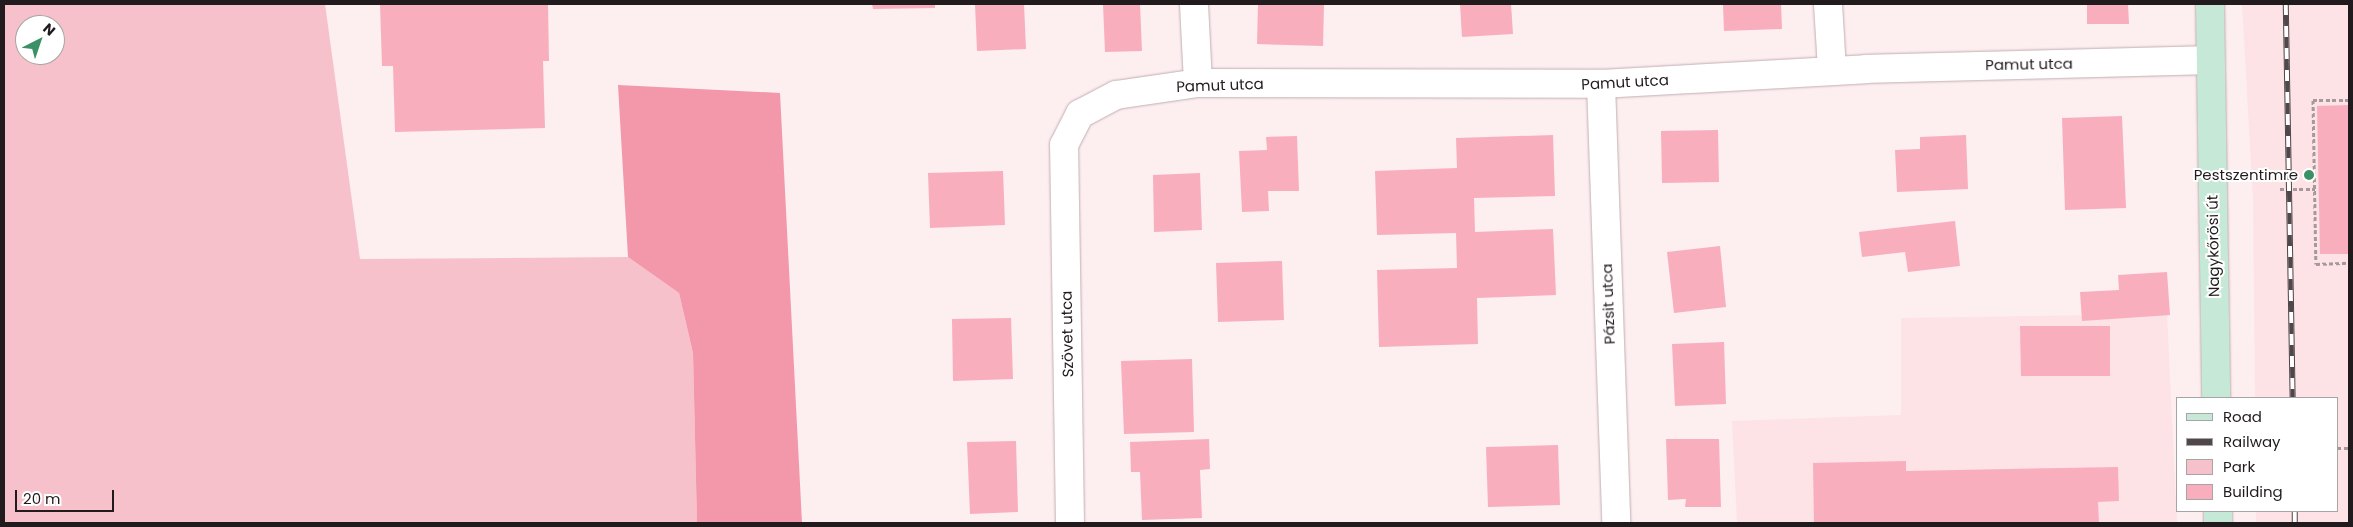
<!DOCTYPE html>
<meta charset="utf-8">
<style>
body{margin:0}
#map{position:relative;width:2353px;height:527px;overflow:hidden;background:#fdeef0;font-family:Poppins,sans-serif}
div>[style]{position:absolute}
[style*='--x']{left:calc(var(--x)*1px);top:calc(var(--y)*1px);width:calc(var(--w)*1px);rotate:calc(var(--a)*1deg)}
.built>*{inset:0;background:#fde2e6}
.green>*{inset:0;background:#f7c1cb}
.forest>*{inset:0;background:#f397ab}
.building>*{inset:0;background:#f9aebd}
.path>*{height:3px;margin-top:-1.5px;transform-origin:0;background:repeating-linear-gradient(90deg,#a5999b 0 4px,transparent 0 6.5px)}
.roads{filter:drop-shadow(0 0 1px #c1afb2) drop-shadow(0 0 1px #c1afb2)}
.street>*{height:28px;margin:-14px;padding:0 14px;transform-origin:14px;border-radius:14px;background:#fff}
.secondary>*{height:28px;margin:-14px;padding:0 14px;transform-origin:14px;border-radius:14px;background:#c6e8d7}
.rail>*{height:5.5px;margin-top:-2.75px;transform-origin:0;background:repeating-linear-gradient(90deg,#fff 0 11px,#4f4749 0 22px);box-sizing:border-box;border-block:1px solid #4f4749}
.dots>*{width:14px;height:14px;translate:-50% -50%;box-sizing:border-box;border:2px solid #fff;border-radius:50%}
span{translate:-50% -50%;white-space:nowrap;text-align:center;line-height:1.15;-webkit-text-stroke:4px #fff;paint-order:stroke}
.street-label{font-size:15px;color:#221b1d}
.poi-label{font-size:15px;color:#221b1d}
.right{translate:-100% -50%;text-align:right}
.frame{position:absolute;inset:0;border:5px solid #221b1d;pointer-events:none}
.legend{position:absolute;left:2176px;top:397px;width:162px;height:115px;box-sizing:border-box;background:#fff;border:1px solid #a7a4a5;margin:0;padding:6px 9px;list-style:none;font-size:15px;color:#221b1d}
.legend li{display:flex;align-items:center;gap:10px;height:25px}
.legend b{width:25px;border:1px solid #a7a4a5}
.north{position:absolute;left:15px;top:15px;width:50px;height:50px;box-sizing:border-box;background:#fff;border:1px solid #a7a4a5;border-radius:50%;rotate:41deg;font-size:14px;font-weight:700;line-height:20px;text-align:center;color:#221b1d}
.north::after{content:'';display:block;margin:auto;width:18px;height:22px;background:#3b9165;clip-path:polygon(50% 0,100% 100%,50% 72%,0 100%)}
.scale{position:absolute;left:15px;top:490px;width:99px;height:22px;box-sizing:border-box;border:2px solid #221b1d;border-top:0;padding-left:6px;font-size:15px;line-height:18px;white-space:nowrap;color:#221b1d;-webkit-text-stroke:4px #fff;paint-order:stroke}
</style>
<div id="map">
<div class="built">
<i style="clip-path:polygon(2242px 4px,2349px 4px,2349px 523px,2256px 523px,2256px 511px,2337px 511px,2337px 398px,2255px 398px,2253px 199px)"></i>
<i style="clip-path:polygon(2167px 314px,2177px 523px,1737px 523px,1732px 421px,1901px 415px,1901px 318px)"></i>
</div>
<div class="green">
<i style="clip-path:polygon(evenodd,4px 4px,325px 4px,360px 259px,628px 257px,679px 293px,693px 353px,697px 523px,4px 523px,4px 4px,25px 25px,55px 25px,55px 55px,25px 55px,25px 25px)"></i>
</div>
<div class="forest">
<i style="clip-path:polygon(618px 85px,780px 93px,802px 523px,697px 523px,693px 353px,679px 293px,628px 257px)"></i>
</div>
<div class="building">
<i style="clip-path:polygon(380px 4px,548px 4px,549px 61px,543px 61px,545px 128px,395px 132px,393px 66px,382px 66px)"></i>
<i style="clip-path:polygon(872px 4px,935px 4px,935px 8px,873px 9px)"></i>
<i style="clip-path:polygon(975px 4px,1024px 4px,1026px 49px,977px 51px)"></i>
<i style="clip-path:polygon(1103px 4px,1140px 4px,1142px 51px,1105px 52px)"></i>
<i style="clip-path:polygon(1258px 4px,1324px 4px,1323px 46px,1257px 44px)"></i>
<i style="clip-path:polygon(1460px 4px,1511px 4px,1513px 34px,1462px 37px)"></i>
<i style="clip-path:polygon(1723px 4px,1781px 4px,1782px 29px,1724px 31px)"></i>
<i style="clip-path:polygon(2087px 4px,2128px 4px,2129px 24px,2087px 24px)"></i>
<i style="clip-path:polygon(2349px 105px,2349px 254px,2320px 254px,2317px 106px)"></i>
<i style="clip-path:polygon(2122px 116px,2126px 208px,2065px 210px,2062px 118px)"></i>
<i style="clip-path:polygon(1718px 130px,1719px 182px,1662px 183px,1661px 131px)"></i>
<i style="clip-path:polygon(1553px 135px,1555px 196px,1474px 198px,1475px 232px,1553px 229px,1556px 295px,1477px 298px,1478px 344px,1379px 347px,1377px 270px,1457px 268px,1456px 233px,1377px 235px,1375px 171px,1457px 168px,1456px 138px)"></i>
<i style="clip-path:polygon(1966px 135px,1968px 189px,1897px 192px,1895px 150px,1920px 149px,1920px 137px)"></i>
<i style="clip-path:polygon(1297px 136px,1299px 191px,1268px 191px,1269px 211px,1242px 212px,1239px 151px,1267px 150px,1266px 137px)"></i>
<i style="clip-path:polygon(1003px 171px,1005px 225px,930px 228px,928px 173px)"></i>
<i style="clip-path:polygon(1200px 173px,1202px 230px,1154px 232px,1153px 175px)"></i>
<i style="clip-path:polygon(1955px 221px,1960px 266px,1908px 272px,1905px 252px,1862px 257px,1859px 232px)"></i>
<i style="clip-path:polygon(1720px 246px,1726px 307px,1674px 313px,1667px 252px)"></i>
<i style="clip-path:polygon(1282px 261px,1284px 320px,1218px 322px,1216px 263px)"></i>
<i style="clip-path:polygon(2167px 272px,2170px 315px,2082px 321px,2080px 292px,2119px 290px,2118px 275px)"></i>
<i style="clip-path:polygon(1011px 318px,1013px 379px,953px 381px,952px 319px)"></i>
<i style="clip-path:polygon(2020px 326px,2110px 326px,2110px 376px,2021px 376px)"></i>
<i style="clip-path:polygon(1724px 342px,1726px 404px,1675px 406px,1672px 344px)"></i>
<i style="clip-path:polygon(1192px 359px,1194px 432px,1124px 434px,1121px 361px)"></i>
<i style="clip-path:polygon(1209px 439px,1210px 469px,1200px 470px,1202px 518px,1142px 520px,1140px 472px,1131px 472px,1130px 442px)"></i>
<i style="clip-path:polygon(1666px 439px,1719px 439px,1721px 507px,1685px 507px,1686px 499px,1668px 500px)"></i>
<i style="clip-path:polygon(1016px 441px,1018px 512px,970px 514px,967px 442px)"></i>
<i style="clip-path:polygon(1558px 445px,1560px 505px,1488px 507px,1486px 447px)"></i>
<i style="clip-path:polygon(1906px 461px,1906px 471px,2118px 467px,2119px 501px,2098px 502px,2099px 523px,1814px 523px,1813px 463px)"></i>
</div>
<div class="path">
<i style="--x:2349;--y:100;--w:36;--a:180"></i>
<i style="--x:2313;--y:100;--w:164;--a:89"></i>
<i style="--x:2316;--y:264;--w:33;--a:-2"></i>
<i style="--x:2280;--y:189;--w:35;--a:0"></i>
<i style="--x:2337;--y:448;--w:12;--a:0"></i>
</div>
<div class="roads">
<div class="street">
<i style="--x:1194;--y:4;--w:79;--a:87.1"></i>
<i style="--x:1828;--y:4;--w:66;--a:86.5"></i>
<i style="--x:1601;--y:84;--w:439;--a:88"></i>
<i style="--x:1070;--y:523;--w:378;--a:-90.9"></i>
<i style="--x:1064;--y:145;--w:35;--a:-63"></i>
<i style="--x:1080;--y:114;--w:41;--a:-27.8"></i>
<i style="--x:1116;--y:95;--w:83;--a:-8.3"></i>
<i style="--x:1198;--y:83;--w:403;--a:0.1"></i>
<i style="--x:1601;--y:84;--w:265;--a:-3.2"></i>
<i style="--x:1866;--y:69;--w:343;--a:-1.5"></i>
</div>
<div class="secondary">
<i style="--x:2210;--y:4;--w:394;--a:89.1"></i>
<i style="--x:2218;--y:511;--w:12;--a:90"></i>
</div>
</div>
<div class="rail">
<i style="--x:2286;--y:4;--w:394;--a:89"></i>
<i style="--x:2295;--y:511;--w:12;--a:90"></i>
</div>
<div class="dots">
<i style="left:2309px;top:175px;background:#3b9165"></i>
</div>
<div class="street-label">
<span style="left:2029px;top:64px;rotate:-1deg">Pamut utca</span>
<span style="left:1625px;top:82px;rotate:-3deg">Pamut utca</span>
<span style="left:1220px;top:85px;rotate:-2deg">Pamut utca</span>
<span style="left:2213px;top:246px;rotate:-91deg">Nagykőrösi út</span>
<span style="left:1608px;top:304px;rotate:-92deg">Pázsit utca</span>
<span style="left:1067px;top:334px;rotate:-91deg">Szövet utca</span>
</div>
<div class="poi-label">
<span class="right" style="left:2298px;top:175px">Pestszentimre</span>
</div>
<div class="frame"></div>
<ul class="legend">
<li><b style="height:6px;background:#c6e8d7"></b>Road</li>
<li><b style="height:6px;background:#4f4749"></b>Railway</li>
<li><b style="height:14px;background:#f7c1cb"></b>Park</li>
<li><b style="height:14px;background:#f9aebd"></b>Building</li>
</ul>
<div class="north">N</div>
<div class="scale">20 m</div>
</div>
